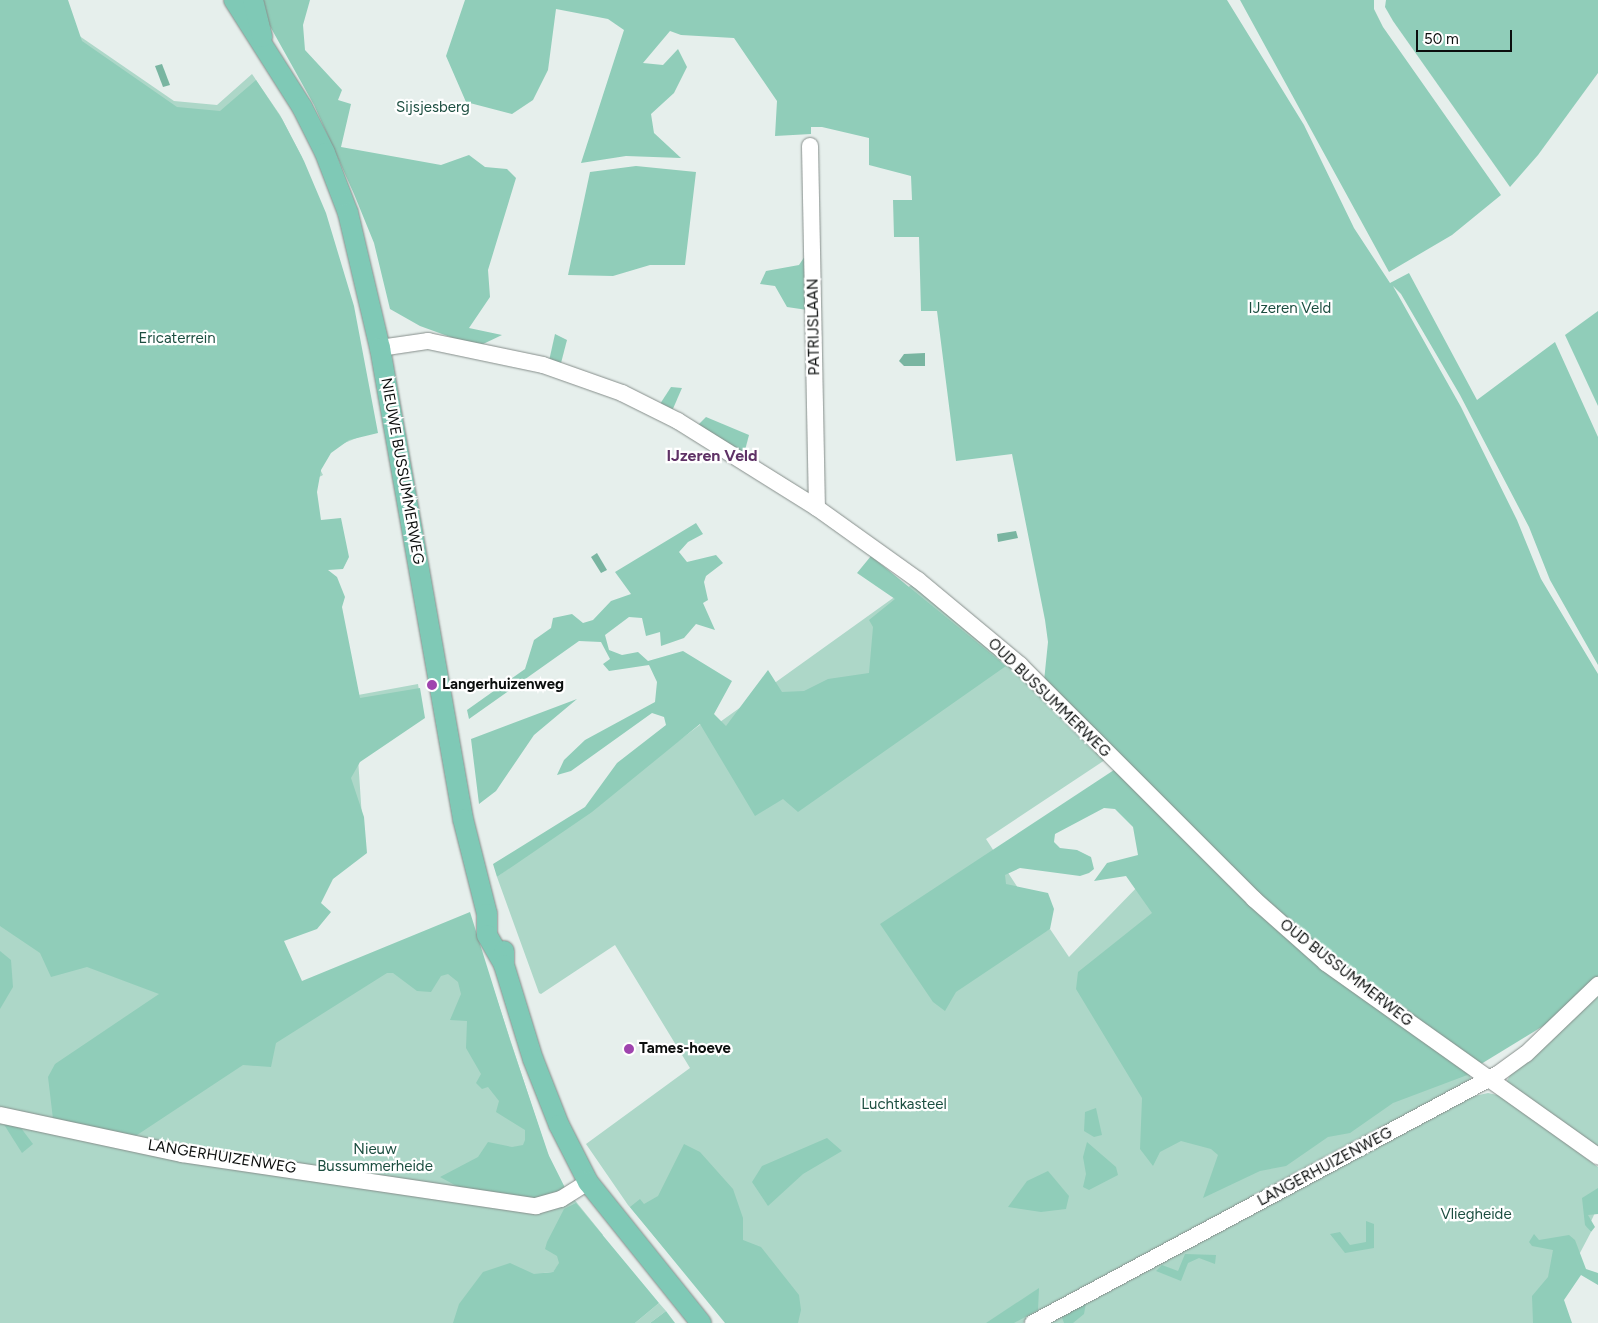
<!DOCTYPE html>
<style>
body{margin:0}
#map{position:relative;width:1598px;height:1323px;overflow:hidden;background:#e6efec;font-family:Figtree,sans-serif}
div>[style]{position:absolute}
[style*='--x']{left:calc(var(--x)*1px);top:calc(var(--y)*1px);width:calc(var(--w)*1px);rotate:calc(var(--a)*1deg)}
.green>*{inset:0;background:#add7c8}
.forest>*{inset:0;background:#90cdb9}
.water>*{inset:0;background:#79b5a1}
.roads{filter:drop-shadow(0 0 1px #868e8b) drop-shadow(0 0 1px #868e8b)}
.minor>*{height:16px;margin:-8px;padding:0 8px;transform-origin:8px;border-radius:8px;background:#fff}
.major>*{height:20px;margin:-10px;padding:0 10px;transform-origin:10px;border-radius:10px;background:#7fc9b6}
.dots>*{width:14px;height:14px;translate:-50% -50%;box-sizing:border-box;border:2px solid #fff;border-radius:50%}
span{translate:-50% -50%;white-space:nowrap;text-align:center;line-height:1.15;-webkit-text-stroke:4.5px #fff;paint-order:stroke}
.park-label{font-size:15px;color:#1c4e40}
.street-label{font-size:15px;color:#0b0e0d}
.poi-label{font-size:15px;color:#0b0e0d;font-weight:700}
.left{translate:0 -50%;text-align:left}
.neighbourhood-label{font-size:16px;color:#5f3266;font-weight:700}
.scale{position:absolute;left:1416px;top:30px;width:96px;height:22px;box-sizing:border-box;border:2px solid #0b0e0d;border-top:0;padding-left:6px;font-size:15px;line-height:18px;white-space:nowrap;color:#0b0e0d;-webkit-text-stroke:4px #fff;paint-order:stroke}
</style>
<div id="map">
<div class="green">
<i style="clip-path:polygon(0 0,78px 35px,174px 101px,217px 105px,252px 74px,280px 115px,302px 157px,376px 430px,313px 456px,323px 475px,244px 516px,358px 695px,418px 684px,423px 715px,358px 758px,363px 833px,55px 1115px,470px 917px,547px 1152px,565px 1188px,603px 1235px,560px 1263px,553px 1272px,543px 1273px,539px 1323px,0 1323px)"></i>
<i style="clip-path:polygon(921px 578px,1111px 756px,986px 839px,1046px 931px,1050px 929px,1069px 957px,1182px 841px,1470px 1074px,1471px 1081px,1023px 1323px,727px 1323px,628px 1205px,586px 1144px,690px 1068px,615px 945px,541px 994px,539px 993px,497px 877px,701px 724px,706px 732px)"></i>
<i style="clip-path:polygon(1598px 985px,1598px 1149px,1506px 1083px,1511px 1073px)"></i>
<i style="clip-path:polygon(1488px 1093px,1502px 1096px,1598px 1167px,1598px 1206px,1588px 1228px,1591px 1232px,1543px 1323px,1047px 1323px,1470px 1097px)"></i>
<i style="clip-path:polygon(659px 1303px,666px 1311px,650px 1323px,635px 1323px)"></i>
</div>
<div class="forest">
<i style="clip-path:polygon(0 0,68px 0,82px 41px,177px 107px,220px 111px,256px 80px,282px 119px,304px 161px,326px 213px,354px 306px,378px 433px,349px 440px,331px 453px,321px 470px,317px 492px,321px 520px,341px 518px,349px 557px,343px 569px,328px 570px,337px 577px,345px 597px,342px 607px,360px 698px,420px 688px,425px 718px,360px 762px,351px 778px,364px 817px,367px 853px,333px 879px,321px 903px,331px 912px,317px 929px,284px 941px,302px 981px,470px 912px,510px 1040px,549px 1156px,565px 1188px,562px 1194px,527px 1203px,464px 1190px,440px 1177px,478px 1157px,488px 1142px,512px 1147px,523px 1145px,525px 1140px,525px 1130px,496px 1112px,499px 1101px,488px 1087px,482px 1089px,476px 1083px,481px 1074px,466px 1048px,467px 1021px,450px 1020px,461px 994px,458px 982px,448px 974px,441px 976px,431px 992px,417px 991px,393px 973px,387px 973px,276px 1043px,271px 1067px,243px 1065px,134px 1137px,53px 1119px,48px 1077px,55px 1064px,159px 994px,87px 967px,51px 977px,40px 953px,0 926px)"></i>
<i style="clip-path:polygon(260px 0,310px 0,303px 25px,305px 50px,342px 90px,338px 100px,351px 104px,341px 147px,441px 165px,469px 155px,485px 167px,507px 169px,516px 178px,488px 270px,490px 297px,469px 328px,502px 335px,481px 345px,453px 338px,420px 326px,390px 309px,374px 243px,354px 194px,314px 105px,266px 19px)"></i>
<i style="clip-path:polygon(465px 0,1227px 0,1304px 125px,1354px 228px,1390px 283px,1409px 273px,1477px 400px,1555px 342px,1598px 437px,1598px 665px,1550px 580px,1529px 527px,1460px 395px,1401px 294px,1393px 286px,1461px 407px,1517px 520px,1541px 579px,1598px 674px,1598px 978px,1548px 1023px,1481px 1064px,1347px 974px,1256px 897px,1044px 681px,1048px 642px,1045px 620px,1012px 454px,956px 461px,937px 311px,921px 311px,919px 237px,894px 237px,893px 200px,912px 200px,911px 176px,869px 165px,869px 138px,822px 127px,811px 127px,811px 134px,775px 136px,777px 101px,734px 38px,681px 35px,670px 31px,643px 63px,663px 65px,678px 49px,687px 67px,674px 93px,651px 114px,654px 133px,681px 158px,626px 156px,581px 163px,624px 30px,608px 19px,556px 9px,548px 70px,533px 100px,512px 114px,466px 102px,446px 56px)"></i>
<i style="clip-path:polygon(1240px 0,1374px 0,1374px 9px,1383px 27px,1501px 195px,1452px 235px,1389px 272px)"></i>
<i style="clip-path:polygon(1386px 0,1598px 0,1598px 73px,1538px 155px,1510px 187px,1393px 21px,1385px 7px)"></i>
<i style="clip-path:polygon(636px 166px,696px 172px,685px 265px,650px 265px,613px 276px,568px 275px,590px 172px)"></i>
<i style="clip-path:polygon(807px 253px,814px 311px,787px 307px,775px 286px,760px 284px,766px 271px,799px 265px)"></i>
<i style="clip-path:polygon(1598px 311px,1598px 406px,1565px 335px)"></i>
<i style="clip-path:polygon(555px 334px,567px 340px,561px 363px,549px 361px)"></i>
<i style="clip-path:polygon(671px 387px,682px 388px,672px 411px,660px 404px)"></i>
<i style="clip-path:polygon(706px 417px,749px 435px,744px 454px,695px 428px)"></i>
<i style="clip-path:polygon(696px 523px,703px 534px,688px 542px,679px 552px,687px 562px,716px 555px,723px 563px,706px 576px,704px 582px,708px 600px,703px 603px,715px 630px,696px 624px,684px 638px,661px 646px,660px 632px,646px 636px,642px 618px,629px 617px,605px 635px,609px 650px,622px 655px,638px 652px,648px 661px,683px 651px,732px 681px,714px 714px,726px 726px,768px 670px,782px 692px,804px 691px,828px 679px,869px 673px,873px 627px,869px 620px,895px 599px,857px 573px,871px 556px,1006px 666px,798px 812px,783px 799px,755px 816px,700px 724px,592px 812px,497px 877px,493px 864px,585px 807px,617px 763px,666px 725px,664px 717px,652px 713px,571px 771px,557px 775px,564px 760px,585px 740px,655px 702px,657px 682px,649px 665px,609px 671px,603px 664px,610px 659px,601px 642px,579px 641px,469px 719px,467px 710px,525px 669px,534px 640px,551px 628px,553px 618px,572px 614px,583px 623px,593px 620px,611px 601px,631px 594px,615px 572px)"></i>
<i style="clip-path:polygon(577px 699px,534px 735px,496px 791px,479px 804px,471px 739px)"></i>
<i style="clip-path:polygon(1114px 770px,1162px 815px,1470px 1074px,1393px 1103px,1350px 1133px,1328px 1137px,1286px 1166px,1260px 1171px,1203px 1198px,1218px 1155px,1211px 1149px,1181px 1141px,1160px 1152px,1153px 1166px,1140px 1149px,1142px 1098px,1076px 989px,1078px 972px,1152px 913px,1126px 876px,1094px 881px,1107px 863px,1138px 855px,1133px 827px,1115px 809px,1104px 808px,1055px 834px,1054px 842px,1060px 848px,1077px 850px,1091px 857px,1094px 869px,1089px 873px,1080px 876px,1020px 868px,1005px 875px,1006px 884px,1048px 893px,1054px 909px,1050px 929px,956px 992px,945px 1011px,933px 1002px,880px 924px)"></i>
<i style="clip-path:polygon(0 951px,11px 960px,13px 987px,0 1009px)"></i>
<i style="clip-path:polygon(1096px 1108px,1102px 1135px,1094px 1137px,1084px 1131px,1085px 1112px)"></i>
<i style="clip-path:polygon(3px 1123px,21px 1128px,33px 1144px,22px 1153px)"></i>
<i style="clip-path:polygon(827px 1138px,842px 1151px,803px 1174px,768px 1206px,752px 1182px,762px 1166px)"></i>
<i style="clip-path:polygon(1087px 1142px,1116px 1167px,1118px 1175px,1089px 1190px,1083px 1187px,1086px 1174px,1083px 1157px)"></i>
<i style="clip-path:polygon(684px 1144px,700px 1152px,733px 1189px,743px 1218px,743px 1240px,761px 1247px,799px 1295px,801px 1310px,798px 1323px,725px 1323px,630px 1207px,640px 1199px,644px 1204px,658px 1196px)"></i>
<i style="clip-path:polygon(1048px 1171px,1069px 1196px,1066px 1209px,1041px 1212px,1008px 1207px,1027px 1181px)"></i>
<i style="clip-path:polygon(1598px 1188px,1598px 1214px,1588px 1215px,1595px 1227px,1591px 1232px,1585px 1225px,1582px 1198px)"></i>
<i style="clip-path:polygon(576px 1203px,659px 1303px,635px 1323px,453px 1323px,459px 1304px,483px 1272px,510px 1263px,534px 1274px,553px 1272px,559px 1263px,557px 1256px,545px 1249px,547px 1242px,564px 1209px)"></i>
<i style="clip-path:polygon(1366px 1221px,1374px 1224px,1374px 1248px,1345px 1253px,1330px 1234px,1340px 1232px,1350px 1245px,1366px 1242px)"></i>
<i style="clip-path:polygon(1534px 1234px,1539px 1240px,1569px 1235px,1575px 1240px,1586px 1269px,1598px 1273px,1598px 1285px,1581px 1275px,1564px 1300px,1572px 1323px,1533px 1323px,1532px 1296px,1548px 1277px,1553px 1250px,1532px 1246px,1529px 1242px)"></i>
<i style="clip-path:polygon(1185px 1254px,1216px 1255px,1215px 1264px,1199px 1258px,1188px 1263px,1181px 1281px,1156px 1271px,1162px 1265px,1178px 1271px)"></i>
<i style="clip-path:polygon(1039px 1288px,1038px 1310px,1014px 1323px,986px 1323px)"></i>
<i style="clip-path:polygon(1086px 1303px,1084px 1314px,1073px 1323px,1064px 1323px,1061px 1315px)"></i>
<i style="clip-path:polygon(666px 1311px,675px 1323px,650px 1323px)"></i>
</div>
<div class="water">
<i style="clip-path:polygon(162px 64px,170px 85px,163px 87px,155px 66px)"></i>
<i style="clip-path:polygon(925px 353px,925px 366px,904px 366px,899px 361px,904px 354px)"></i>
<i style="clip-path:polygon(1016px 531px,1018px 538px,998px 542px,997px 534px)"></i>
<i style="clip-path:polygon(597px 553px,607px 570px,601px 573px,591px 557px)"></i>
</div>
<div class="roads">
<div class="minor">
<i style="--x:810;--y:146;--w:362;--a:88.9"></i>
<i style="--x:380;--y:348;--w:49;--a:-8.3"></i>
<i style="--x:428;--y:341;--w:117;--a:11.8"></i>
<i style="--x:543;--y:365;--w:84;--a:19.5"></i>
<i style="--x:622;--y:393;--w:63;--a:26.6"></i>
<i style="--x:678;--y:421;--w:164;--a:32"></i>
<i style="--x:817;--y:508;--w:124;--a:35.5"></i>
<i style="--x:918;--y:580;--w:133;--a:39.8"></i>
<i style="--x:1020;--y:665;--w:331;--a:45"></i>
<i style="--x:1254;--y:899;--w:96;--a:41.6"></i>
<i style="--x:1326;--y:963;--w:334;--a:35.4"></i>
<i style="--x:0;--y:1115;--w:186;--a:12.1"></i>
<i style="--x:182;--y:1154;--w:358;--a:8.4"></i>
<i style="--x:536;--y:1206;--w:26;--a:-16"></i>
<i style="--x:561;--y:1199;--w:32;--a:-32"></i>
<i style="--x:1033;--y:1323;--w:527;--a:-28.17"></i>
<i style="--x:1498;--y:1074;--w:34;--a:-36"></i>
<i style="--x:1526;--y:1054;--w:100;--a:-43.8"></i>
</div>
<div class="major">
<i style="--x:234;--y:0;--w:127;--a:57.6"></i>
<i style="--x:302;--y:107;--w:51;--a:63.4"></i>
<i style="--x:325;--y:153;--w:64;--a:69"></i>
<i style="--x:348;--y:213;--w:139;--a:76.7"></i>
<i style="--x:380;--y:348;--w:478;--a:80"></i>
<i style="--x:463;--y:819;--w:98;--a:75.8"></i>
<i style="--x:487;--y:914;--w:21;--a:90"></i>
<i style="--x:487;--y:935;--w:34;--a:60"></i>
<i style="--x:253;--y:0;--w:38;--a:76"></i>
<i style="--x:504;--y:951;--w:14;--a:90"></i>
<i style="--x:504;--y:965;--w:98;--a:72.9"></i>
<i style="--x:533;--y:1059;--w:71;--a:68.5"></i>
<i style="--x:559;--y:1125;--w:64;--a:63"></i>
<i style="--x:588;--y:1182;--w:181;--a:51.3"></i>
</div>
</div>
<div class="dots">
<i style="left:432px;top:685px;background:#9f44ae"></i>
<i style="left:629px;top:1049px;background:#9f44ae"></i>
</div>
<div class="park-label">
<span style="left:433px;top:108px">Sijsjesberg</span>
<span style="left:1290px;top:309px">IJzeren Veld</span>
<span style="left:177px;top:339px">Ericaterrein</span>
<span style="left:904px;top:1105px">Luchtkasteel</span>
<span style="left:375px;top:1158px">Nieuw<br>Bussummerheide</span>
<span style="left:1476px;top:1215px">Vliegheide</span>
</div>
<div class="street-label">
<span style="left:814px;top:327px;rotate:-91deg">PATRIJSLAAN</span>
<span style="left:402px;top:471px;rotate:80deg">NIEUWE BUSSUMMERWEG</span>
<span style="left:1049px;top:698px;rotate:44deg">OUD BUSSUMMERWEG</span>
<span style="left:1346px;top:973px;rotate:38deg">OUD BUSSUMMERWEG</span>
<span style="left:222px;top:1157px;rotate:9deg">LANGERHUIZENWEG</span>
<span style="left:1325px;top:1167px;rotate:-28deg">LANGERHUIZENWEG</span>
</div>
<div class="poi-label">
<span class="left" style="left:442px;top:685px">Langerhuizenweg</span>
<span class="left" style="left:639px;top:1049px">Tames-hoeve</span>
</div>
<div class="neighbourhood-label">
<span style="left:712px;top:456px">IJzeren Veld</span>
</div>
<div class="scale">50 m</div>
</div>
